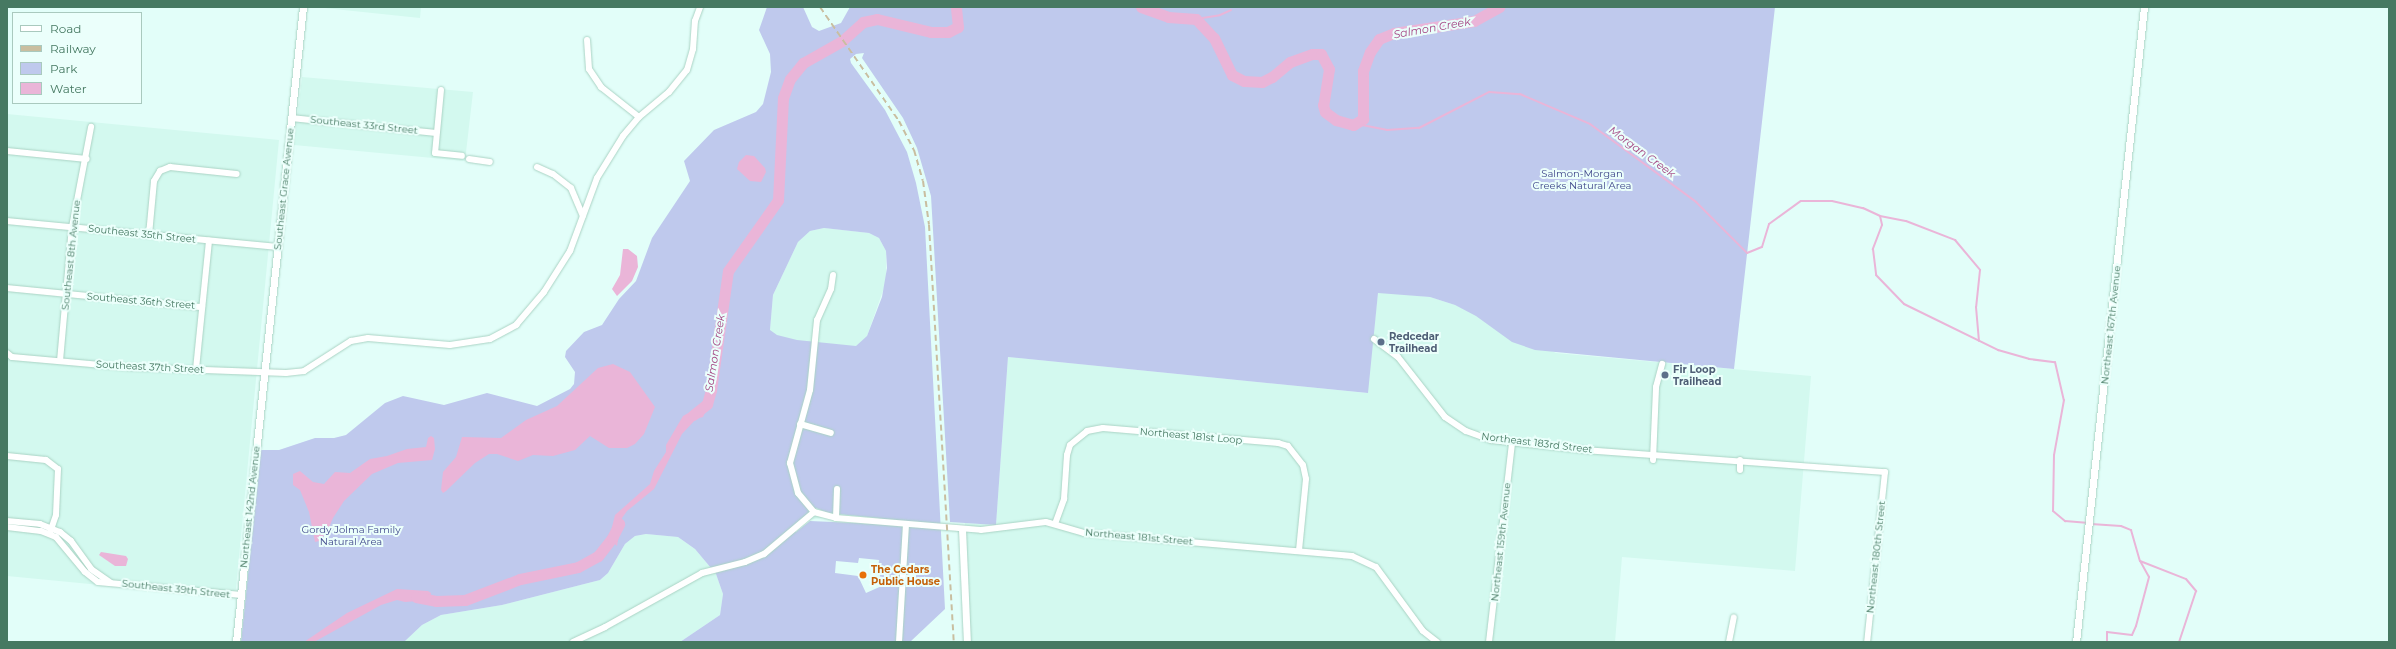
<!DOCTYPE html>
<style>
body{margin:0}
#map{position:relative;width:2396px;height:649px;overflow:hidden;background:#e2fef9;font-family:Montserrat,sans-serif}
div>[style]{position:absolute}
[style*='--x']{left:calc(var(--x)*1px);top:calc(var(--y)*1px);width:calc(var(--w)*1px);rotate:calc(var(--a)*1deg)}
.residential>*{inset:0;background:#d3f9ef}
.green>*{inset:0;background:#bfc9ed}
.water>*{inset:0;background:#eab5d8}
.stream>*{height:2px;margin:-1px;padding:0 1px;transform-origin:1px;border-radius:1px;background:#eab5d8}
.river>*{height:11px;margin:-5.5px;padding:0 5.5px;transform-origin:5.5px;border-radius:5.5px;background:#eab5d8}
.roads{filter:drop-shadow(0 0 1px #aad3c4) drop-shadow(0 0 1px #aad3c4)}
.minor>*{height:6px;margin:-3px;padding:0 3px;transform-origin:3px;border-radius:3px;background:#fff}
.tertiary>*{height:7px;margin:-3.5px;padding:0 3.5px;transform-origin:3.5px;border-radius:3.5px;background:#fff}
.rail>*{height:2px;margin-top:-1px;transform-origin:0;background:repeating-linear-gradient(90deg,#c9bea0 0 6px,transparent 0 10px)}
.dots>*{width:11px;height:11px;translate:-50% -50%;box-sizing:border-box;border:2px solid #ebfffb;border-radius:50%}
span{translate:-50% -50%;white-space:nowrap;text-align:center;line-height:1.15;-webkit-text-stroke:4px #ebfffb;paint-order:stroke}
.street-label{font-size:10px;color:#467962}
.park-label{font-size:10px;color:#41498c}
.service-label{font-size:10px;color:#4e5e75;font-weight:700}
.left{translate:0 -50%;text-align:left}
.food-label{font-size:10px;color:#c56008;font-weight:700}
.water-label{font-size:11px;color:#a54583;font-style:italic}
.frame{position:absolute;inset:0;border:8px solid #467962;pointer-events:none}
.legend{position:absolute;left:12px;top:12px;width:130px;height:92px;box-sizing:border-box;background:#ebfffb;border:1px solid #a9c9be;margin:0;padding:5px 7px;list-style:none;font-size:12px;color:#467962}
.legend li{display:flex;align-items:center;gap:8px;height:20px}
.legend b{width:20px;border:1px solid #a9c9be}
</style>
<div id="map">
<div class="residential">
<i style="clip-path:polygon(315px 7px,421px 7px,420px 18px)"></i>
<i style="clip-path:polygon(302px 77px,473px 92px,465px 161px,294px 145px)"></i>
<i style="clip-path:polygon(7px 114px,279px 140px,235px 598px,7px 576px)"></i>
<i style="clip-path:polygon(824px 228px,869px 233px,879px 238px,886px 251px,886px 282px,866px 339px,879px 522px,828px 517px,806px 520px,770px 330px,773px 295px,798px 242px,810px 231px)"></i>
<i style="clip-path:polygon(1378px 292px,1430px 297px,1455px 305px,1556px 353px,1811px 376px,1795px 571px,1622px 557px,1615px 642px,971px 642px,965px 523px,996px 525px,1008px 357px,1367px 393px)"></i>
<i style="clip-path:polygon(646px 534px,678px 537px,695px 549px,716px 574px,723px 594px,720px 615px,680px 642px,404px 642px,422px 625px,441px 615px,502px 605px,600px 580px,608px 573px,625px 544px,635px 536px)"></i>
</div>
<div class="green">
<i style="clip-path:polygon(evenodd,767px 7px,803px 7px,812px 27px,819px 31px,841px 23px,850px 7px,1775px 7px,1734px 369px,1535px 350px,1512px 342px,1476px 316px,1455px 305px,1430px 297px,1378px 293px,1368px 393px,1008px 357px,996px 525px,950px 522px,931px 196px,917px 148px,903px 118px,862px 58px,864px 53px,856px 54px,850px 59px,851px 63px,885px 110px,907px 152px,916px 183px,925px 227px,945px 609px,910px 642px,680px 642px,720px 615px,723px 594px,716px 574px,695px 549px,678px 537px,646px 534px,635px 536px,625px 544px,608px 573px,600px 580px,502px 605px,441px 615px,422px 625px,404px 642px,241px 642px,261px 450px,279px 450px,315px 438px,334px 438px,346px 435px,385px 403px,403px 396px,444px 405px,487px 393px,537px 406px,570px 389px,574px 384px,575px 372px,565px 357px,566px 351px,584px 332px,602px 325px,619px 299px,636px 281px,652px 238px,690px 181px,684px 161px,714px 130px,756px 112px,763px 104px,771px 72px,770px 54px,759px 30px,767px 7px,824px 228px,869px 233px,879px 238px,886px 251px,887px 268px,882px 297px,867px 336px,856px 346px,797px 340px,777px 335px,770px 330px,773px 295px,798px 242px,810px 231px,824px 228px,767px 7px,816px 508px,828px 513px,878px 518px,878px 524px,810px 521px,796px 532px,793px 528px,816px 508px,767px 7px,859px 558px,879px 560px,878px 571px,884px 585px,866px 593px,858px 576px,835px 573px,836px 561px,858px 563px,859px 558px)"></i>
</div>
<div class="water">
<i style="clip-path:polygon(746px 155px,754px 156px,765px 168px,766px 172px,761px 182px,750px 181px,737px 169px,739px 162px)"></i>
<i style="clip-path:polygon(623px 249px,628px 249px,637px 256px,638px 267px,632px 281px,617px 296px,612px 289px,620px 275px)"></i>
<i style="clip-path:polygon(613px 364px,630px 372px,655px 407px,644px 434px,635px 444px,627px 448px,609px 448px,590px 436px,575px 450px,553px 456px,533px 455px,518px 461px,497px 454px,489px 454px,475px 463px,446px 491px,443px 493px,441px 490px,443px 472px,456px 457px,462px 437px,501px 438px,526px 420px,557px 406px,598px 368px)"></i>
<i style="clip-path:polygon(708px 406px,703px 417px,696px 419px,682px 434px,654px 489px,627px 511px,622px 518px,617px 546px,614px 543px,611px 531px,615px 515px,650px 484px,654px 471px,666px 452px,666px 445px,683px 416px,697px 408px)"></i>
<i style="clip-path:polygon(431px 436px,434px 438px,435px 449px,432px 460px,398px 463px,372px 474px,344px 501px,333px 518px,327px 532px,319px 541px,315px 542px,309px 512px,300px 490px,293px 485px,293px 474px,300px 471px,313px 482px,324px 484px,335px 472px,350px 473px,370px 459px,387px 456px,407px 449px,426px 447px,428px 438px)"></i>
<i style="clip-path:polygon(101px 552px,126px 556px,128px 559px,126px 566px,115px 566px,99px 555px)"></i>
<i style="clip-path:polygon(397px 589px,428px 591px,431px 593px,430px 600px,405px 602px,397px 600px,381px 605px,314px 642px,304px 642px,347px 613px)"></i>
</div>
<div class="stream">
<i style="--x:1196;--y:19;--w:24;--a:-9"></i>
<i style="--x:1220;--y:15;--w:12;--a:-24"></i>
<i style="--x:1357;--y:124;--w:31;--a:11"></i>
<i style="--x:1387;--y:130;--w:32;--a:-4"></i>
<i style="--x:1419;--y:128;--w:79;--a:-27.2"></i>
<i style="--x:1489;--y:92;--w:31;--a:4"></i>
<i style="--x:1520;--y:94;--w:76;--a:23.2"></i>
<i style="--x:1590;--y:124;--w:132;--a:36.3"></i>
<i style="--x:1696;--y:202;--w:72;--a:45"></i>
<i style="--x:1747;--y:253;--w:16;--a:-22"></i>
<i style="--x:1762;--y:247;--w:24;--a:-73"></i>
<i style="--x:1769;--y:224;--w:39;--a:-36"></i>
<i style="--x:1801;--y:201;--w:31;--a:0"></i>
<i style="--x:1832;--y:201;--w:32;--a:13"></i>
<i style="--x:1863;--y:208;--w:19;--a:25"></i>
<i style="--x:1880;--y:216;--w:9;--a:77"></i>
<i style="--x:1882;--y:225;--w:26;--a:111"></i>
<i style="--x:1873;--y:249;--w:26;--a:83"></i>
<i style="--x:1876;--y:275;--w:40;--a:46"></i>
<i style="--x:1904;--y:304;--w:105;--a:26.1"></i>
<i style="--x:1998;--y:350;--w:32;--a:16"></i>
<i style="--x:2029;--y:359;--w:26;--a:7"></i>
<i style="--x:2055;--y:362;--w:39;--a:77"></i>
<i style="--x:2064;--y:400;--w:56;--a:100.3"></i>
<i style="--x:2054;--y:455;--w:56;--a:91"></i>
<i style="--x:2053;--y:511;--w:16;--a:40"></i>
<i style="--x:2065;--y:521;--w:21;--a:5"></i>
<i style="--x:1880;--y:216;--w:26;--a:11"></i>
<i style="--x:1906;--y:221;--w:53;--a:21.2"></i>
<i style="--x:1955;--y:240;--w:39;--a:50"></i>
<i style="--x:1980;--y:270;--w:37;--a:96"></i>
<i style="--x:1976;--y:307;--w:34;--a:85"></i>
<i style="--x:2091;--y:524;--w:30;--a:4"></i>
<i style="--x:2121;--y:526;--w:11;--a:22"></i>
<i style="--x:2131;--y:530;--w:32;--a:74"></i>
<i style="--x:2140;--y:561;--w:49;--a:21.4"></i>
<i style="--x:2186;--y:579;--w:16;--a:50"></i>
<i style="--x:2196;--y:591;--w:54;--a:108.4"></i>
<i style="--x:2107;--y:642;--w:10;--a:-90"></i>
<i style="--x:2107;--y:632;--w:25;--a:7"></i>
<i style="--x:2132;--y:635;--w:10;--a:-66"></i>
<i style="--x:2136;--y:626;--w:51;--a:-75.1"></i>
<i style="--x:2149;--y:577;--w:18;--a:-119"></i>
</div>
<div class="river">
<i style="--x:1141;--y:7;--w:29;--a:20"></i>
<i style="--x:1168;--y:17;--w:28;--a:4"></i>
<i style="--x:1196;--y:19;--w:26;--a:47"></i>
<i style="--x:1214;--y:38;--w:41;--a:64.1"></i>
<i style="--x:1232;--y:75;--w:13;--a:27"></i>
<i style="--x:1244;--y:81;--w:18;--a:3"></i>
<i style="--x:1262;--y:82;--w:11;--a:-27"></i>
<i style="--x:1272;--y:77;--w:23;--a:-40"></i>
<i style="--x:1290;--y:62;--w:23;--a:-20"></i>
<i style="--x:1312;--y:54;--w:9;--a:0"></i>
<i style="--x:1321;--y:54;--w:17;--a:62"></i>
<i style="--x:1329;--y:69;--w:36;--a:99"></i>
<i style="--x:1323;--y:105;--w:7;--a:74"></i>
<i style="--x:1325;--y:112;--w:14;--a:36"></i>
<i style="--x:1336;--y:120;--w:18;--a:16"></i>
<i style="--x:1353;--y:125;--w:12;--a:-31"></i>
<i style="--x:1363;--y:119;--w:48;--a:-90"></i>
<i style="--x:1363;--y:71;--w:20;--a:-70"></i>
<i style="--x:1370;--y:52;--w:16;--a:-55"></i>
<i style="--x:1379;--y:39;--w:16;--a:-22"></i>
<i style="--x:1394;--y:33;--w:81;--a:-8.5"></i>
<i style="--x:1474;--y:21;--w:29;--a:-29"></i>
<i style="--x:693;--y:415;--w:18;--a:-38"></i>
<i style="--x:707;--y:404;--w:15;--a:-74"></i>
<i style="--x:711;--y:390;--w:120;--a:-81.9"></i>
<i style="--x:728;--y:271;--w:87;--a:-54.8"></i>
<i style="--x:778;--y:200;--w:102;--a:-87.2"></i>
<i style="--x:783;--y:98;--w:20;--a:-70"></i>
<i style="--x:790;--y:79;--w:21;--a:-51"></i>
<i style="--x:803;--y:63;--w:45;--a:-29.4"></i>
<i style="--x:842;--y:41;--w:28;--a:-42"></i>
<i style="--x:863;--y:22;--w:14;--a:-12"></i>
<i style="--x:877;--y:19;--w:56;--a:13.5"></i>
<i style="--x:931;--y:32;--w:17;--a:0"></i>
<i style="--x:948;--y:32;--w:11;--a:-27"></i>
<i style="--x:958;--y:27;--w:20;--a:-96"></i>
<i style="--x:416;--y:597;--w:20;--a:11"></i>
<i style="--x:436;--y:601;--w:29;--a:-2"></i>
<i style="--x:465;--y:600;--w:59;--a:-20.9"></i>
<i style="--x:520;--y:579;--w:59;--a:-11.7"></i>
<i style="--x:578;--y:567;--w:23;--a:-29"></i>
<i style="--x:598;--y:556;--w:23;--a:-52"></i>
<i style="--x:612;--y:538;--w:16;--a:-63"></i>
</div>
<div class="roads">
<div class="minor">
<i style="--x:587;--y:40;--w:29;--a:86"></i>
<i style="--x:589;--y:69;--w:22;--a:56"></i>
<i style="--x:601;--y:87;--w:48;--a:38.3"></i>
<i style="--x:441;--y:90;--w:63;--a:95.4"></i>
<i style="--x:435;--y:153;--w:27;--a:6"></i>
<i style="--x:291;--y:118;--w:146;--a:5.9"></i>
<i style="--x:7;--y:151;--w:80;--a:5.7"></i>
<i style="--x:469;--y:159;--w:21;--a:8"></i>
<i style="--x:537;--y:167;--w:17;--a:24"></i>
<i style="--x:553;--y:174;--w:23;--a:38"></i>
<i style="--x:571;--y:188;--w:30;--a:67"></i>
<i style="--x:7;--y:221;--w:272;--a:5.5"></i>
<i style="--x:149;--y:235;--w:54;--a:-84.7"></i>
<i style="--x:154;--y:181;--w:12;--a:-59"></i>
<i style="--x:160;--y:171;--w:11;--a:-22"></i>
<i style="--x:170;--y:167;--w:67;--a:6"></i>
<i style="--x:833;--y:275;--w:14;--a:98"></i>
<i style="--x:831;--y:289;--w:34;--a:114"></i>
<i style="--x:817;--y:320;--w:70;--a:95.7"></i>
<i style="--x:810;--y:390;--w:76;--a:105.3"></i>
<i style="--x:790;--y:463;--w:31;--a:75"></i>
<i style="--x:798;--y:493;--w:25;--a:50"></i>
<i style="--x:814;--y:512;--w:23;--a:15"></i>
<i style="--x:836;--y:518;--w:145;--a:4.7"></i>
<i style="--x:981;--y:530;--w:65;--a:-7"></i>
<i style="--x:1046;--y:522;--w:40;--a:16"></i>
<i style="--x:1084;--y:533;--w:269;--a:4.9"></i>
<i style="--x:1352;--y:556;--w:26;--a:25"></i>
<i style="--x:1376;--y:567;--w:79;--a:53.7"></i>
<i style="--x:1423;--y:631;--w:18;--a:38"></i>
<i style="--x:7;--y:288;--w:196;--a:5.6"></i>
<i style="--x:1374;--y:339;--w:30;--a:37"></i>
<i style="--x:1398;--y:357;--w:76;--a:51.9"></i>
<i style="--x:1445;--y:417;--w:25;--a:34"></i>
<i style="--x:1466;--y:431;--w:27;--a:20"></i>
<i style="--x:1491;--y:440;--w:94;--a:6.1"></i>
<i style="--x:1584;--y:450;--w:302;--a:4.2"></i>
<i style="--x:1885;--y:472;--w:171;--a:96"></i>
<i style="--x:7;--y:353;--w:6;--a:39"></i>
<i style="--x:12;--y:357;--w:111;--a:5.1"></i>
<i style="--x:123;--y:367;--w:163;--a:2.1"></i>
<i style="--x:286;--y:373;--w:18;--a:-6"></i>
<i style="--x:304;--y:371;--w:56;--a:-32.6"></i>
<i style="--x:351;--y:341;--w:17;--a:-10"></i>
<i style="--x:368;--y:338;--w:82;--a:4.9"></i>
<i style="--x:450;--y:345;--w:40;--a:-8.5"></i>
<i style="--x:490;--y:339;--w:30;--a:-28"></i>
<i style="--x:516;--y:325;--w:43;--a:-49.7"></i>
<i style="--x:544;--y:292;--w:49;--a:-57.6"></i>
<i style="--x:570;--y:251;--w:78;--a:-69.7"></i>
<i style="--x:597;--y:178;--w:49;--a:-58.2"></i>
<i style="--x:623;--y:136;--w:25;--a:-50"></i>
<i style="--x:639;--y:117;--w:39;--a:-40"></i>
<i style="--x:669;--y:92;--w:28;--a:-51"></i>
<i style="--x:687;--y:70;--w:22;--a:-74"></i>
<i style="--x:693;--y:49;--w:28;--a:-86"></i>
<i style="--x:695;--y:21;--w:15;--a:-70"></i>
<i style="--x:60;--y:361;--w:135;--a:-84.9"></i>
<i style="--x:72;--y:227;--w:102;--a:-79.2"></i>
<i style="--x:196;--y:369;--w:129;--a:-84.2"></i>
<i style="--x:800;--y:424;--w:32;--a:16"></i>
<i style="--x:7;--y:456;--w:39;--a:6"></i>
<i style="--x:46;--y:460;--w:15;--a:37"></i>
<i style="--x:58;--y:469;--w:46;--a:92.5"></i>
<i style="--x:56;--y:515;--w:18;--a:109"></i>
<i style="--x:1653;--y:460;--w:73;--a:-87.6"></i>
<i style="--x:1656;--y:387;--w:24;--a:-75"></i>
<i style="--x:1740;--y:470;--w:10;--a:-90"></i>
<i style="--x:836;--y:518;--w:29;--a:-88"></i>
<i style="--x:7;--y:521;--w:33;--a:5"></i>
<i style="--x:40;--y:524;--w:22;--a:22"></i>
<i style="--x:60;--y:532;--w:14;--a:39"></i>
<i style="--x:71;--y:541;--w:34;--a:54"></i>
<i style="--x:91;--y:569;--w:24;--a:35"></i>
<i style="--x:1055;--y:524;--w:27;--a:-70"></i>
<i style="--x:1064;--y:499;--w:44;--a:-86.1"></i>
<i style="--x:1067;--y:455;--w:10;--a:-73"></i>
<i style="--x:1070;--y:445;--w:22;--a:-39"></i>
<i style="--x:1087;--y:431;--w:16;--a:-11"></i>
<i style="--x:1103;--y:428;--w:176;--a:4.9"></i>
<i style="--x:1278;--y:443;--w:10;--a:17"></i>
<i style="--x:1288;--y:446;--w:24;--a:52"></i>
<i style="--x:1303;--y:465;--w:14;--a:78"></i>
<i style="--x:1306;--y:479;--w:72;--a:95.6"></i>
<i style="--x:7;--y:527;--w:34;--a:7"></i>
<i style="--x:41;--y:531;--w:16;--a:22"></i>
<i style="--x:56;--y:537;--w:45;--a:50.4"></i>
<i style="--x:85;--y:572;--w:16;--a:38"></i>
<i style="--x:98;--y:582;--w:144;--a:5.2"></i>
<i style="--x:573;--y:642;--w:35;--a:-25"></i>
<i style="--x:605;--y:627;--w:111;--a:-29.1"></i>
<i style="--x:702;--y:573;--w:44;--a:-14.3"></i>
<i style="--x:745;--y:562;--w:21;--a:-23"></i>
<i style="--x:764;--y:554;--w:65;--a:-40"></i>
<i style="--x:899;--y:642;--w:117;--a:-86.6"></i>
<i style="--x:1489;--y:642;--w:201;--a:-83.4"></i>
<i style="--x:1729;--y:642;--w:25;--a:-79"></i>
</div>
<div class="tertiary">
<i style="--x:962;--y:529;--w:113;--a:87.5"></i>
<i style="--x:236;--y:642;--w:639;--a:-83.98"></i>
<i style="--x:2076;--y:642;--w:639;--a:-83.89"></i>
</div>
</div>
<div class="rail">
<i style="--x:820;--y:7;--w:139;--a:55.3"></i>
<i style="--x:899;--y:121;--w:33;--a:63"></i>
<i style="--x:914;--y:150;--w:32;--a:74"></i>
<i style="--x:923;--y:181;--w:44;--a:82.2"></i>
<i style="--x:929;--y:225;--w:418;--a:86.6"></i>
</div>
<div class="dots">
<i style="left:1381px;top:342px;background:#5c6f8a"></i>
<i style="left:1665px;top:375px;background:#5c6f8a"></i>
<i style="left:863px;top:575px;background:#e8710a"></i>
</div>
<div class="street-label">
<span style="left:364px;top:125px;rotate:6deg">Southeast 33rd Street</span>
<span style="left:284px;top:189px;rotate:-84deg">Southeast Grace Avenue</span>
<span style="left:142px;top:234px;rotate:6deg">Southeast 35th Street</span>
<span style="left:71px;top:255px;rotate:-84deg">Southeast 8th Avenue</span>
<span style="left:141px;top:301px;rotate:5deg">Southeast 36th Street</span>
<span style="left:2111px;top:325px;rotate:-84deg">Northeast 167th Avenue</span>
<span style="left:150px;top:367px;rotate:3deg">Southeast 37th Street</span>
<span style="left:1191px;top:436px;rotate:5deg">Northeast 181st Loop</span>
<span style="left:1537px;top:443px;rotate:7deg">Northeast 183rd Street</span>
<span style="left:250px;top:507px;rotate:-84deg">Northeast 142nd Avenue</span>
<span style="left:1139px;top:537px;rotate:5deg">Northeast 181st Street</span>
<span style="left:1501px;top:542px;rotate:-84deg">Northeast 159th Avenue</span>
<span style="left:1876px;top:557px;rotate:-84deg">Northeast 180th Street</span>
<span style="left:176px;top:589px;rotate:6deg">Southeast 39th Street</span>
</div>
<div class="park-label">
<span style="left:1582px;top:179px">Salmon-Morgan<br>Creeks Natural Area</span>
<span style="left:351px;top:535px">Gordy Jolma Family<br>Natural Area</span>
</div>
<div class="service-label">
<span class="left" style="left:1389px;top:342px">Redcedar<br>Trailhead</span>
<span class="left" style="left:1673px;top:375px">Fir Loop<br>Trailhead</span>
</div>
<div class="food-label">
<span class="left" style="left:871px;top:575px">The Cedars<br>Public House</span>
</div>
<div class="water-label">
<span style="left:1432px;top:28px;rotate:-10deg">Salmon Creek</span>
<span style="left:1642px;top:152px;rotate:36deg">Morgan Creek</span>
<span style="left:715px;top:353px;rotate:-81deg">Salmon Creek</span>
</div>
<div class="frame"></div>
<ul class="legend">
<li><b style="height:5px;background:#fff"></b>Road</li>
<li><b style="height:5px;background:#c9bea0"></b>Railway</li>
<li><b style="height:11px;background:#bfc9ed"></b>Park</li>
<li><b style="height:11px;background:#eab5d8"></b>Water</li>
</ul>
</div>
